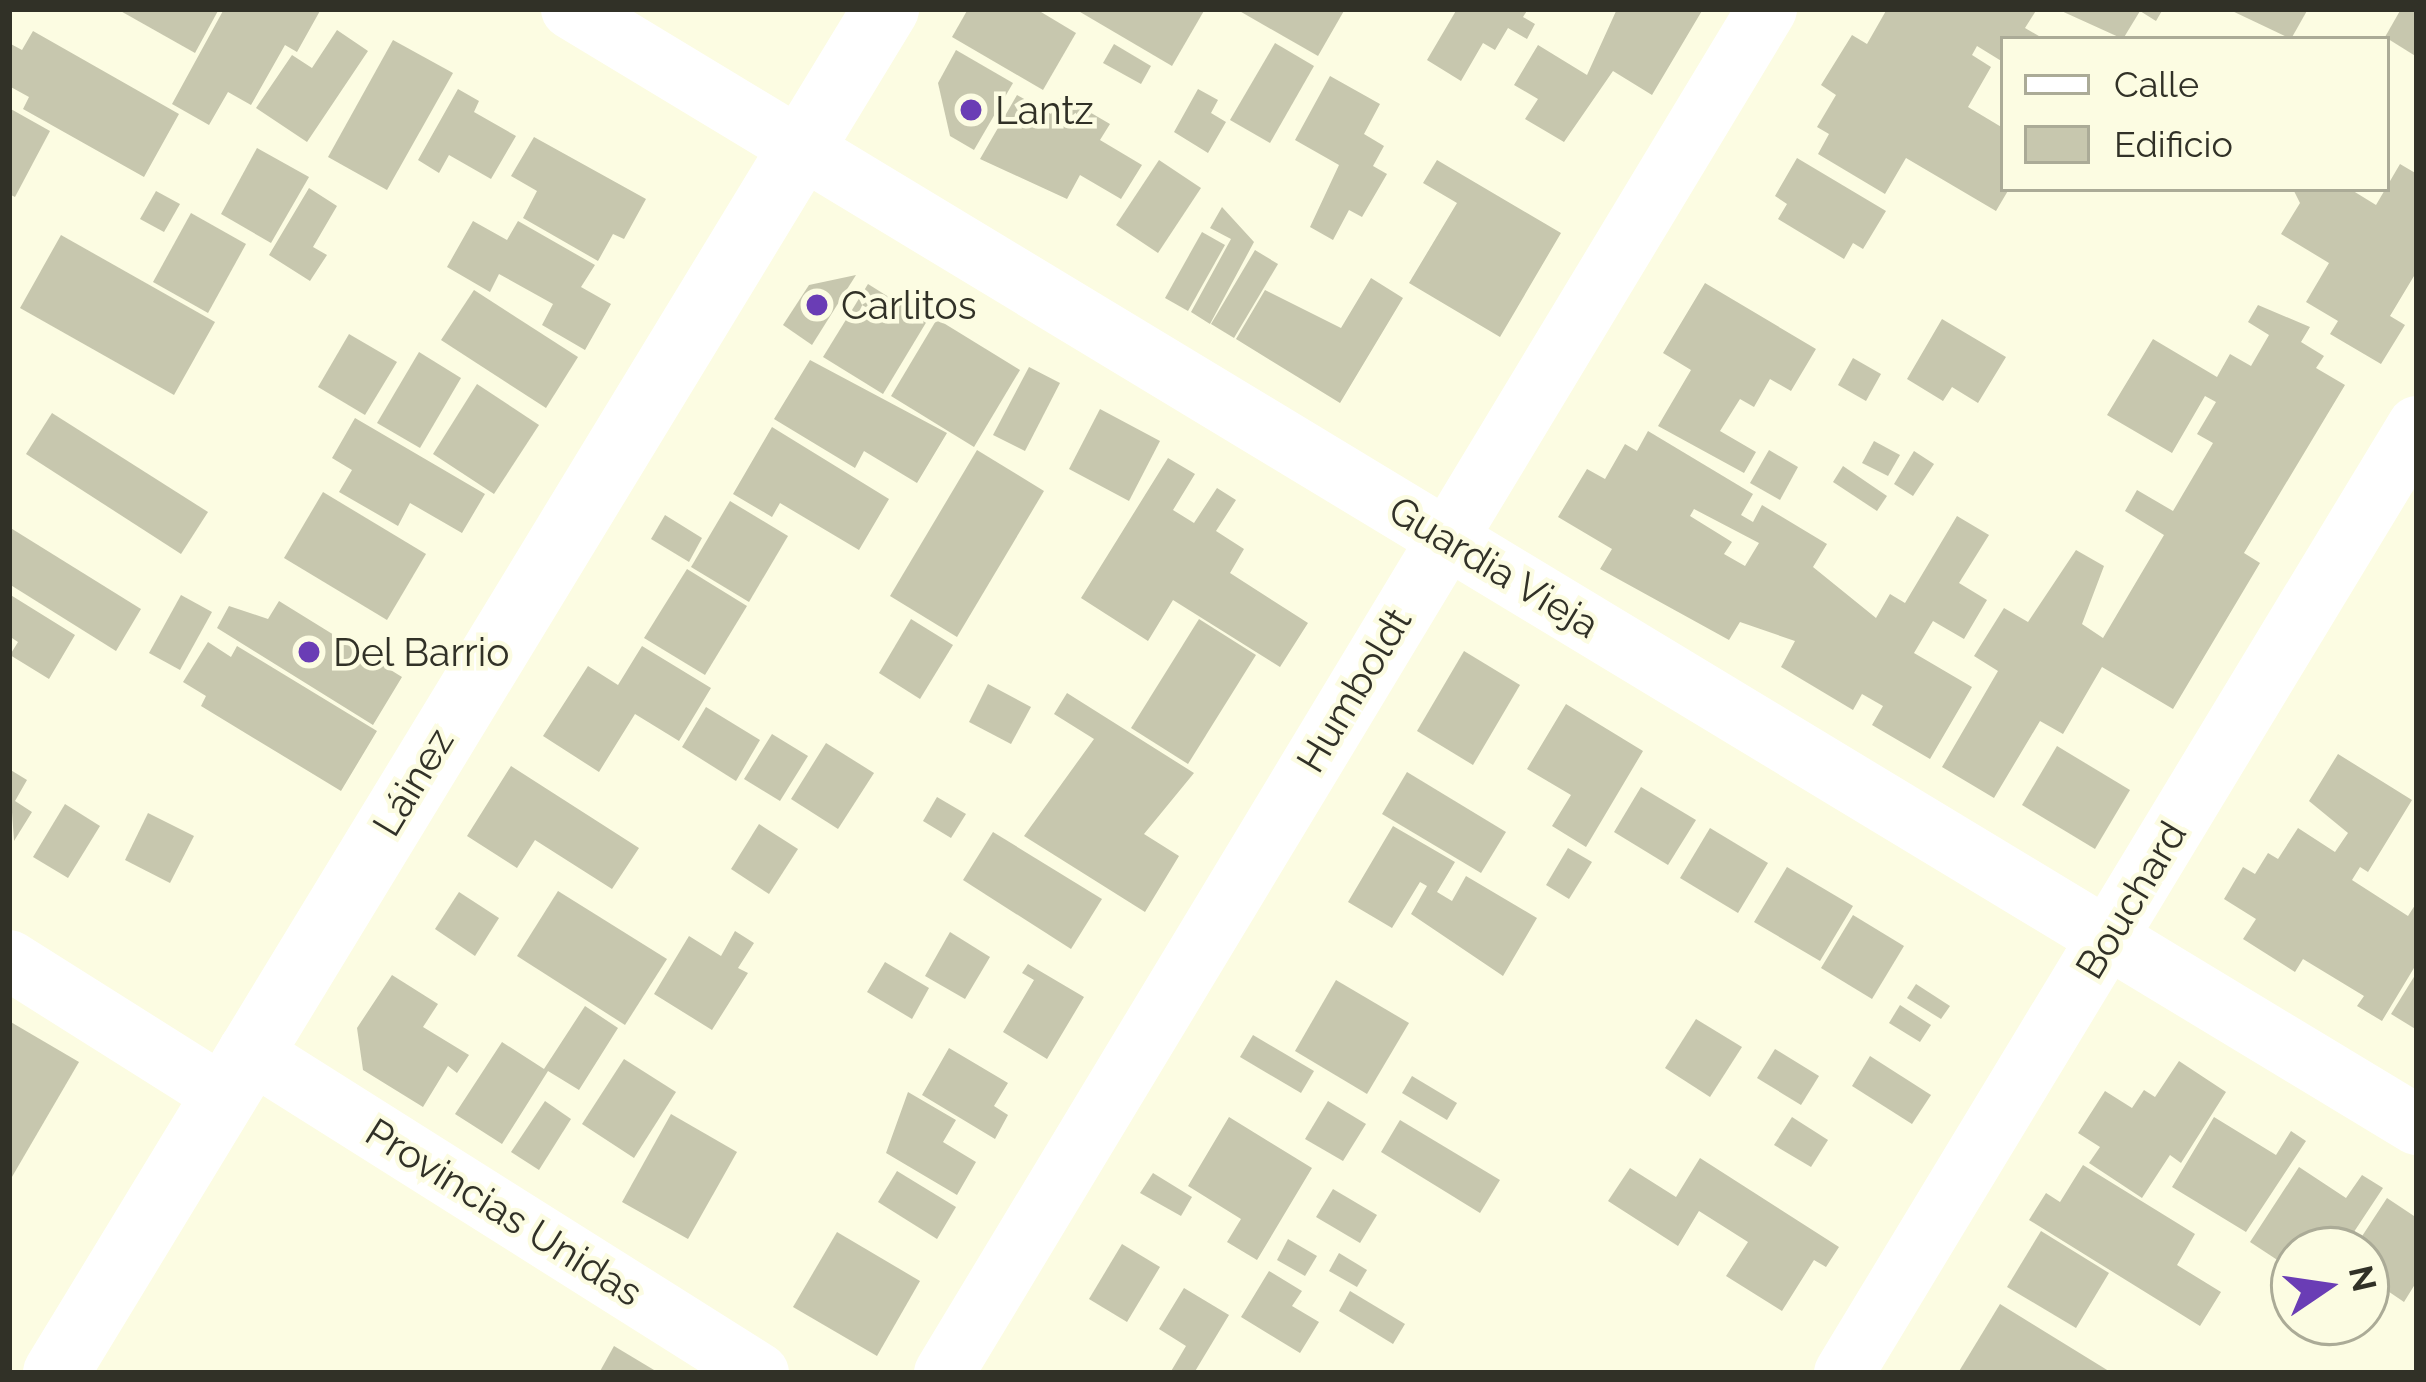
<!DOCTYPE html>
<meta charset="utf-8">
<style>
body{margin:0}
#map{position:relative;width:2426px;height:1382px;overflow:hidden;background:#fcfce2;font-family:Raleway,sans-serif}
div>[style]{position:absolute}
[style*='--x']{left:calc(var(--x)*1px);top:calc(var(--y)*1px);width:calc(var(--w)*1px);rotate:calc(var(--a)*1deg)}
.building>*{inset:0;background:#c7c7ae}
.minor>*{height:60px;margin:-30px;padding:0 30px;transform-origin:30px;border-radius:30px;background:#fff}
.secondary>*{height:66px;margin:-33px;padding:0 33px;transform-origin:33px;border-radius:33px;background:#fff}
.dots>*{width:33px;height:33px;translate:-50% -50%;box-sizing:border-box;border:6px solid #fcfce2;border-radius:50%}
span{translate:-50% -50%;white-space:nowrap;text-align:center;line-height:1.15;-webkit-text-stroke:9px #fcfce2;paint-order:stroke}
.poi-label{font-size:39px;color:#313127}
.left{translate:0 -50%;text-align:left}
.street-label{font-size:39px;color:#313127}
.frame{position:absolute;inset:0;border:12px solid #313127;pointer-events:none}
.legend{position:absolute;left:2000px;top:36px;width:390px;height:156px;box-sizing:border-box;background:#fcfce2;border:3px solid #abab97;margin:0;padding:15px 21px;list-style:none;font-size:36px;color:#313127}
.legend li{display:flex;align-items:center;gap:24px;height:60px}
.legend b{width:60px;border:3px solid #abab97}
.north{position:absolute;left:2270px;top:1226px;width:120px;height:120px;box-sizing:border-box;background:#fcfce2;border:3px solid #abab97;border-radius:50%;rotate:77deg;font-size:33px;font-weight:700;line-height:48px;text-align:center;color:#313127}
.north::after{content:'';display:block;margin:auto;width:42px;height:54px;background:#6a3db5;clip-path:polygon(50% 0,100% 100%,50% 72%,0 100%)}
</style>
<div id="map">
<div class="building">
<i style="clip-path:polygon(117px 9px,219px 9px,195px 53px)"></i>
<i style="clip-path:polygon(224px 9px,321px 9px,297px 52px,285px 45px,251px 105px,228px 92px,209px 125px,172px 104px)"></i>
<i style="clip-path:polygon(968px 9px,1036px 9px,1076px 33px,1043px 90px,952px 37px)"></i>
<i style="clip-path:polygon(1075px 9px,1205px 9px,1172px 66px)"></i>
<i style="clip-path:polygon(1236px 9px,1345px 9px,1318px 56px)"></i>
<i style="clip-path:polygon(1457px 9px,1528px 9px,1523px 17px,1535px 24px,1527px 39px,1508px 28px,1495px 50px,1483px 43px,1461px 81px,1427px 60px)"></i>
<i style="clip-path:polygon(1617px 9px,1703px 9px,1652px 95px,1613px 71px,1564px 142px,1525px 119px,1538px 99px,1514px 85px,1538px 45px,1587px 75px)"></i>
<i style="clip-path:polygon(1887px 9px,2037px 9px,2025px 28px,2044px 39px,2003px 39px,2003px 62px,1977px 46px,1972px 55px,1991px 67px,1968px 107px,2003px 128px,2009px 189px,1996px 211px,1906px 158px,1885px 194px,1818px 154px,1829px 134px,1817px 127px,1836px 95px,1821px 85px,1852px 35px,1867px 44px)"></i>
<i style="clip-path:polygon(2057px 9px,2163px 9px,2156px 21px,2140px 11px,2123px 39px)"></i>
<i style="clip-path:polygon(2228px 9px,2308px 9px,2291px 39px)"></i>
<i style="clip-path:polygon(2401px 9px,2417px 9px,2417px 57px,2385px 37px)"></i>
<i style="clip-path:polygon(337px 30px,368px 51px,307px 142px,256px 108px,292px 55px,312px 68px)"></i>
<i style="clip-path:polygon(33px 31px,179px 114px,144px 177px,23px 109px,29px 97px,9px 86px,9px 43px,22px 50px)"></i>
<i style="clip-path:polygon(393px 40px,453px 73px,387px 190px,328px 157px)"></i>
<i style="clip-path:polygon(1275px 43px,1314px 66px,1270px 143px,1230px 120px)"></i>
<i style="clip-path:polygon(1114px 44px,1151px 66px,1141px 84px,1103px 63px)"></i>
<i style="clip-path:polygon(956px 50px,1013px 83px,974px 150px,950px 136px,938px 83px)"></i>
<i style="clip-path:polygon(1330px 76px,1380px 104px,1364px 134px,1384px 146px,1373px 166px,1387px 174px,1362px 217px,1349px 210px,1333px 240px,1310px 227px,1339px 165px,1295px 140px)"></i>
<i style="clip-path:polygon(458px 89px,479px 101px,474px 112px,516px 136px,491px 179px,449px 155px,439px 173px,418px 160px)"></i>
<i style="clip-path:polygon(1198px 89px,1218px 100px,1211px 113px,1226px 122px,1208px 153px,1174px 132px)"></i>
<i style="clip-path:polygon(1017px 95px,1051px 114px,1062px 96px,1110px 124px,1100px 140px,1142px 165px,1121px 199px,1080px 175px,1067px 199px,980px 159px)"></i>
<i style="clip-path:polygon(9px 108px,50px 131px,15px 197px,9px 194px)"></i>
<i style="clip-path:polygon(534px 137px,646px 199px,624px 239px,613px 234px,598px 261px,523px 218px,537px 191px,511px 176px)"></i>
<i style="clip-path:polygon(257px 148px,309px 177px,271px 243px,221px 214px)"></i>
<i style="clip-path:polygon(1797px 158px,1886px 211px,1863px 249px,1853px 243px,1844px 259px,1778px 219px,1787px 204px,1775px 196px)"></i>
<i style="clip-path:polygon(1159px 160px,1201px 188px,1158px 253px,1116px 225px)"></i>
<i style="clip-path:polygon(1437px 160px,1561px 233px,1500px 337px,1409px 283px,1457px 203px,1423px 183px)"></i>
<i style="clip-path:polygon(2400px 164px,2417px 174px,2417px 271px,2390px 316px,2405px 325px,2381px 364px,2330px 334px,2338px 321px,2306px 302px,2329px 263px,2281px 234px,2300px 203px,2293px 189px,2350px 189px,2376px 205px)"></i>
<i style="clip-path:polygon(309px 188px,337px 206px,313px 247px,327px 255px,310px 281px,269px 255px)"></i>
<i style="clip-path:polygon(156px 191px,180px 204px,164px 232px,140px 219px)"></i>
<i style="clip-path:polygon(1222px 207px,1254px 242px,1210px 324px,1191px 312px,1231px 239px,1210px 228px)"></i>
<i style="clip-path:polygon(191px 213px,246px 244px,208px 313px,153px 282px)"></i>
<i style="clip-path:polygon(473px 221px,507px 240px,518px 221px,595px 265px,581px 287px,611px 304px,585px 350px,542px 325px,553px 304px,499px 274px,490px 292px,447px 267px)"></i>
<i style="clip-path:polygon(1202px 232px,1225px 245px,1188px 311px,1165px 298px)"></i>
<i style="clip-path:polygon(61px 235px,215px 322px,174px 395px,20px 308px)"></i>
<i style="clip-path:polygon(1255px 250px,1278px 264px,1234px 338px,1211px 324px)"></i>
<i style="clip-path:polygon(856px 275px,812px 345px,783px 325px,809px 285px)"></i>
<i style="clip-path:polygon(1371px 278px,1403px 298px,1340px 403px,1236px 339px,1265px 290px,1341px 328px)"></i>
<i style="clip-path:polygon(1705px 283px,1816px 349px,1791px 391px,1770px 379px,1754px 407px,1740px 399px,1720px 431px,1756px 452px,1744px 473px,1658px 426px,1691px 370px,1663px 353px)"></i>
<i style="clip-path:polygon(868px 284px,927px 321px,883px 394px,823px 357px)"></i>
<i style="clip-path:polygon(474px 290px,578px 357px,546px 408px,441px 340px)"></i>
<i style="clip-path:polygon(2258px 305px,2310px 327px,2301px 342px,2324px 356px,2316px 368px,2345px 385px,2244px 553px,2260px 563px,2173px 709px,2102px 667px,2063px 734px,2040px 721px,1994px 798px,1942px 767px,1998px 671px,1974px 656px,2004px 608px,2028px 622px,2076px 550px,2104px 566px,2082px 624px,2103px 638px,2164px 535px,2125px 511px,2137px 490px,2173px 511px,2213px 443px,2197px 434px,2216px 402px,2205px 396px,2172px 453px,2107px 415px,2153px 339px,2217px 377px,2230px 354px,2251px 366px,2269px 335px,2248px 322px)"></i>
<i style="clip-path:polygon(937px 319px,1020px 370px,974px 447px,891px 396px)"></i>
<i style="clip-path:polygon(1942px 319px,2006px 357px,1978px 403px,1952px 387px,1943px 401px,1907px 379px)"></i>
<i style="clip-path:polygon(349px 334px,397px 362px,365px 415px,318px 387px)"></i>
<i style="clip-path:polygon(419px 352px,461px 378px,420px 448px,377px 423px)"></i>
<i style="clip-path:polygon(1853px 358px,1881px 374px,1866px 401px,1838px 385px)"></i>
<i style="clip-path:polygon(810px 360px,947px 433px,917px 483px,864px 451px,855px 468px,774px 419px)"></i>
<i style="clip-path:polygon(1029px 367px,1060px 383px,1025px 451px,993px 435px)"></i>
<i style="clip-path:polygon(477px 384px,539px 425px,494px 494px,433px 454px)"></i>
<i style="clip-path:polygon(1100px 409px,1160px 441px,1129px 501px,1069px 469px)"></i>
<i style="clip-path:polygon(52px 413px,208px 512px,181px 554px,26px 454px)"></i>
<i style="clip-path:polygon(355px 418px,485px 494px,462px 533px,410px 503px,398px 526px,339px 492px,352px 470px,332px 458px)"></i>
<i style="clip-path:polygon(772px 427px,889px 499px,859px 550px,780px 503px,772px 517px,733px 494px)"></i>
<i style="clip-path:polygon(evenodd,1648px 431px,1753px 494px,1741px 515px,1753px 522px,1762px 505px,1827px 544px,1813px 567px,1876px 618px,1890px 594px,1905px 603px,1957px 516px,1989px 535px,1959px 583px,1987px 600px,1964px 639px,1933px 621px,1914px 653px,1972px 687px,1930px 759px,1872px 725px,1883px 706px,1862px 694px,1853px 710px,1781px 667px,1795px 641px,1740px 622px,1729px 640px,1600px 569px,1612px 549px,1558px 517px,1587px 469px,1605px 479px,1625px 444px,1637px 451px,1648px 431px,1694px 509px,1759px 543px,1745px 566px,1724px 554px,1732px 542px,1690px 516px,1694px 509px)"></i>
<i style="clip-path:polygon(1874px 441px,1900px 455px,1888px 476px,1862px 463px)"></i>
<i style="clip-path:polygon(977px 450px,1044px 491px,957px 637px,890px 596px)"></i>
<i style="clip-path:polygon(1769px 450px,1798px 467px,1780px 500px,1750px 483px)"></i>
<i style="clip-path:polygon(1914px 451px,1934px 464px,1913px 496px,1894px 484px)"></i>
<i style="clip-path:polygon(1168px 458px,1195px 474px,1173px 510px,1194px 523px,1217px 488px,1236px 500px,1216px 531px,1244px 549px,1230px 573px,1308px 623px,1280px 667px,1173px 600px,1148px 641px,1081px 598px)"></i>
<i style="clip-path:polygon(1843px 466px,1887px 496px,1877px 511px,1833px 482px)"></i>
<i style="clip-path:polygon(323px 492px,426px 554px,387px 620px,284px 558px)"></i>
<i style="clip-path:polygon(730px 501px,788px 536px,749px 602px,691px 567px)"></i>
<i style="clip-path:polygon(665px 515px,702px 538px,689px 562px,651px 539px)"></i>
<i style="clip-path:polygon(9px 527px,141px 609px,116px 651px,9px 584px)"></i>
<i style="clip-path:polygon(687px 569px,747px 606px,705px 675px,644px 638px)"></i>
<i style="clip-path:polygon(9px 594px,75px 635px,49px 679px,10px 655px,18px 642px,9px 636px)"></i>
<i style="clip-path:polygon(181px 595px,212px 612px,180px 670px,149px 653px)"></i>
<i style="clip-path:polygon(279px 601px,402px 677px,373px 725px,217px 628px,229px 606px,268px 619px)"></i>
<i style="clip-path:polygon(911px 619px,953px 645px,920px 699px,879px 673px)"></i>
<i style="clip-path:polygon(1199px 619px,1256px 655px,1188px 764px,1131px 728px)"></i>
<i style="clip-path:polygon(208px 642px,231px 657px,237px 646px,377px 731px,341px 791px,201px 706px,206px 696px,183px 682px)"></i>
<i style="clip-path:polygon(642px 646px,711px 688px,679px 741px,635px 714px,599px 772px,543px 736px,588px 666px,618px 685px)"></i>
<i style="clip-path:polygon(1464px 651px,1520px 685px,1473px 765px,1417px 731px)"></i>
<i style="clip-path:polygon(988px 684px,1031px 707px,1011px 744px,969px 722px)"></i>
<i style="clip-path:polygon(1067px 693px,1194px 773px,1144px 834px,1179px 856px,1145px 912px,1024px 836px,1094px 739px,1054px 714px)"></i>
<i style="clip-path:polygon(1566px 704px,1643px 751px,1586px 847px,1552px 826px,1571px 795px,1527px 769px)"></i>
<i style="clip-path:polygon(706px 707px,760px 740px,736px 781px,682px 747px)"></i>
<i style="clip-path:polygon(772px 734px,808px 756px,780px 801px,744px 779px)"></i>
<i style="clip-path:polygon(826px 743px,874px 773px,838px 829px,791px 799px)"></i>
<i style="clip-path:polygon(2057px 746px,2130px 790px,2095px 849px,2022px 805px)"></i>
<i style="clip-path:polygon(2338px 754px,2412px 800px,2368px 872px,2360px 867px,2352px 880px,2408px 916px,2417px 902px,2417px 963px,2382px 1021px,2357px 1006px,2364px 996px,2303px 959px,2295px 972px,2243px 939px,2256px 919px,2224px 899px,2243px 867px,2255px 874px,2268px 853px,2278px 859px,2298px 828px,2335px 852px,2348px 833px,2309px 801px)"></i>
<i style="clip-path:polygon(511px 766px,639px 848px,612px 889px,535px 840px,517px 868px,467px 836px)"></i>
<i style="clip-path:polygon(9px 769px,27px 780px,15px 801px,32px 812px,14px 841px)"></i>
<i style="clip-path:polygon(1407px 772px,1506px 832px,1481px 873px,1382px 814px)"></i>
<i style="clip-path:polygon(1641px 787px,1696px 820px,1668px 865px,1614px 832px)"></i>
<i style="clip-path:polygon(937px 797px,966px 814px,951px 838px,923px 821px)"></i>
<i style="clip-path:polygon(65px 804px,100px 826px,68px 878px,33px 857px)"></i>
<i style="clip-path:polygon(148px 813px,194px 836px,170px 883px,125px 860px)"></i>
<i style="clip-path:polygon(759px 824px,798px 849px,769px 894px,731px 869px)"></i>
<i style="clip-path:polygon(1393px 826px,1455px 862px,1437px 892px,1452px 901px,1466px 876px,1537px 918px,1503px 976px,1411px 914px,1427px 886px,1420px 882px,1392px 928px,1348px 902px)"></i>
<i style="clip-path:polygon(1710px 828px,1768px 863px,1738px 913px,1680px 878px)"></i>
<i style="clip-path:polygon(993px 832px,1102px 899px,1071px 949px,963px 880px)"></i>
<i style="clip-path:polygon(1568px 848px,1592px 862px,1569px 899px,1546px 885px)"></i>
<i style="clip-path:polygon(1787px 867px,1853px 906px,1820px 961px,1754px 922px)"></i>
<i style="clip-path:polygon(558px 891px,667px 959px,625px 1025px,517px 956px)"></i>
<i style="clip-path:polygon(459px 892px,499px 918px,475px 956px,435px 929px)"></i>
<i style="clip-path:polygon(1853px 915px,1904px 946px,1872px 999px,1821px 968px)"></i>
<i style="clip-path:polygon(735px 931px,754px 943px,738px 968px,748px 973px,712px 1030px,654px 994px,689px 936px,721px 956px)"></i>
<i style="clip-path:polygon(950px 932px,990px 957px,965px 999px,925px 976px)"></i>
<i style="clip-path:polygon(885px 962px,929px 988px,912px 1019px,867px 992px)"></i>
<i style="clip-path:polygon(1028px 964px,1084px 997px,1047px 1059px,1003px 1032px,1034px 980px,1022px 973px)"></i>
<i style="clip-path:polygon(2417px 972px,2417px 1030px,2391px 1014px)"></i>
<i style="clip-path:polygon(392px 975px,438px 1004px,423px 1027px,469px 1055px,457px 1073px,448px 1066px,423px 1107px,363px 1070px,357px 1028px)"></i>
<i style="clip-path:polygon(1336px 980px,1409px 1023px,1367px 1094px,1295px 1051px)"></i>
<i style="clip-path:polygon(1916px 984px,1950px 1006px,1941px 1019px,1907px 998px)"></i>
<i style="clip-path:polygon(1900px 1005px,1931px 1025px,1920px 1042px,1889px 1023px)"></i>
<i style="clip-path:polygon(585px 1006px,618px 1028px,579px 1090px,548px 1071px,502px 1144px,455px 1114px,502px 1042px,544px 1069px)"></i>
<i style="clip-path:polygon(1696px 1019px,1742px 1047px,1710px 1097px,1665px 1068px)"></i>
<i style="clip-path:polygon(9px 1021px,79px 1062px,9px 1182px)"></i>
<i style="clip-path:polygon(1253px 1035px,1314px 1071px,1301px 1093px,1240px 1057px)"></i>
<i style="clip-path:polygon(949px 1048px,1008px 1083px,994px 1106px,1008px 1115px,995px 1139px,922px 1095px)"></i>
<i style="clip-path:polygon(1775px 1049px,1819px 1076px,1801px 1105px,1757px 1078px)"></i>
<i style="clip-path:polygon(1870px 1056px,1931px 1095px,1912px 1124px,1852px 1086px)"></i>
<i style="clip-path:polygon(624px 1059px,676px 1092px,634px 1158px,582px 1124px)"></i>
<i style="clip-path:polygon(2179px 1061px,2226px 1092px,2181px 1163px,2170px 1155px,2142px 1198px,2089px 1163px,2100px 1147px,2078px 1133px,2105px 1091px,2132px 1108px,2144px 1090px,2155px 1097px)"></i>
<i style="clip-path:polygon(1412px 1076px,1457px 1103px,1447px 1120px,1402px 1093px)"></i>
<i style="clip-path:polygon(908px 1092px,956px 1120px,943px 1142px,976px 1162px,957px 1195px,886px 1153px)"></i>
<i style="clip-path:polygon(545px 1101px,571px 1119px,539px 1170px,511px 1152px)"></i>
<i style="clip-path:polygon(1328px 1101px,1366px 1124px,1343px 1161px,1305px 1139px)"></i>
<i style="clip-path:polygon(671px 1114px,737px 1152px,688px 1239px,622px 1202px)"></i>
<i style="clip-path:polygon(1229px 1117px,1312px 1168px,1257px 1260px,1227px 1242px,1241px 1219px,1188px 1186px)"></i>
<i style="clip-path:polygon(1792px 1117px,1828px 1140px,1811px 1167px,1774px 1145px)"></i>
<i style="clip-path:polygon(2214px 1117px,2276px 1155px,2291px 1131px,2306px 1141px,2246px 1232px,2172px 1187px)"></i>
<i style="clip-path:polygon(1400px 1120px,1500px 1180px,1480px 1213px,1381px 1152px)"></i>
<i style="clip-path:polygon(1700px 1158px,1839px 1247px,1826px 1267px,1814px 1260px,1782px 1311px,1726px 1276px,1748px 1242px,1699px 1211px,1678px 1246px,1608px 1201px,1630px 1168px,1676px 1197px)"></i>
<i style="clip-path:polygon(2083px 1165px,2195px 1234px,2177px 1265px,2221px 1292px,2200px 1326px,2029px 1220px,2046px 1193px,2060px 1202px)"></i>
<i style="clip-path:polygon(2299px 1167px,2346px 1198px,2362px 1175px,2383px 1188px,2342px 1250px,2294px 1250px,2294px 1271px,2250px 1242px)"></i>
<i style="clip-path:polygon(897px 1171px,956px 1207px,937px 1239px,878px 1202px)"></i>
<i style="clip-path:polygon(1153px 1173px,1192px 1197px,1181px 1216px,1140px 1193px)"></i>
<i style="clip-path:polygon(1333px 1189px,1377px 1215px,1360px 1243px,1316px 1217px)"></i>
<i style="clip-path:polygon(2387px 1198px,2417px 1218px,2417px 1281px,2404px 1302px,2373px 1281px,2366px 1292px,2366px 1250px,2353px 1250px)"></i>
<i style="clip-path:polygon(2041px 1231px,2109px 1273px,2076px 1328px,2007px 1287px)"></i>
<i style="clip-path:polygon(837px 1232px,920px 1281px,877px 1356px,793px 1307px)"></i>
<i style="clip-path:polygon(1288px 1239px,1317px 1256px,1305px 1276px,1277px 1260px)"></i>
<i style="clip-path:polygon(1122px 1244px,1160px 1267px,1127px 1322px,1089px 1299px)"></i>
<i style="clip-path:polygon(1339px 1253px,1367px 1270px,1357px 1287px,1329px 1271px)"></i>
<i style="clip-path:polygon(1269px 1271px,1302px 1291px,1292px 1306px,1319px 1322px,1300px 1353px,1241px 1317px)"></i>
<i style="clip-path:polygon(1184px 1288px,1229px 1315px,1194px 1373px,1170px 1373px,1186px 1346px,1159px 1329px)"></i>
<i style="clip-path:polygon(1350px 1291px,1405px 1324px,1393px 1344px,1339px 1311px)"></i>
<i style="clip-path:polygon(2000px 1304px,2112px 1373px,1958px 1373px)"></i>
<i style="clip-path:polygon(614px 1346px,659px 1373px,599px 1373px)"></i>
</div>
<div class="minor">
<i style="--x:571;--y:9;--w:2157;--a:31.16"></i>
<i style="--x:9;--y:960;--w:252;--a:32.2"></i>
<i style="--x:248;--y:1051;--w:604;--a:32.22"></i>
<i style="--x:944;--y:1373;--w:1593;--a:-58.89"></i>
<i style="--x:1844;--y:1373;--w:1107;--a:-58.82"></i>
</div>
<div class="secondary">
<i style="--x:56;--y:1373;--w:1597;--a:-58.68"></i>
</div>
<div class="dots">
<i style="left:971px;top:110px;background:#6a3db5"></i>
<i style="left:817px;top:305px;background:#6a3db5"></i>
<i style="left:309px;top:652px;background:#6a3db5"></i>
</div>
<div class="poi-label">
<span class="left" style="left:995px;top:110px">Lantz</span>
<span class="left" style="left:841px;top:305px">Carlitos</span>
<span class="left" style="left:333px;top:652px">Del Barrio</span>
</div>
<div class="street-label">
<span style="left:1494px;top:567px;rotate:31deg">Guardia Vieja</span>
<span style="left:1354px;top:690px;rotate:-59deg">Humboldt</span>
<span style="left:413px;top:782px;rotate:-59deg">Láinez</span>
<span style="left:2131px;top:900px;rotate:-59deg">Bouchard</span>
<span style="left:504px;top:1212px;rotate:32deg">Provincias Unidas</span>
</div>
<div class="frame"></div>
<ul class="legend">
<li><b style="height:15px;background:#fff"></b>Calle</li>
<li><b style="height:33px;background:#c7c7ae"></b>Edificio</li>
</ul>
<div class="north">N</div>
</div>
